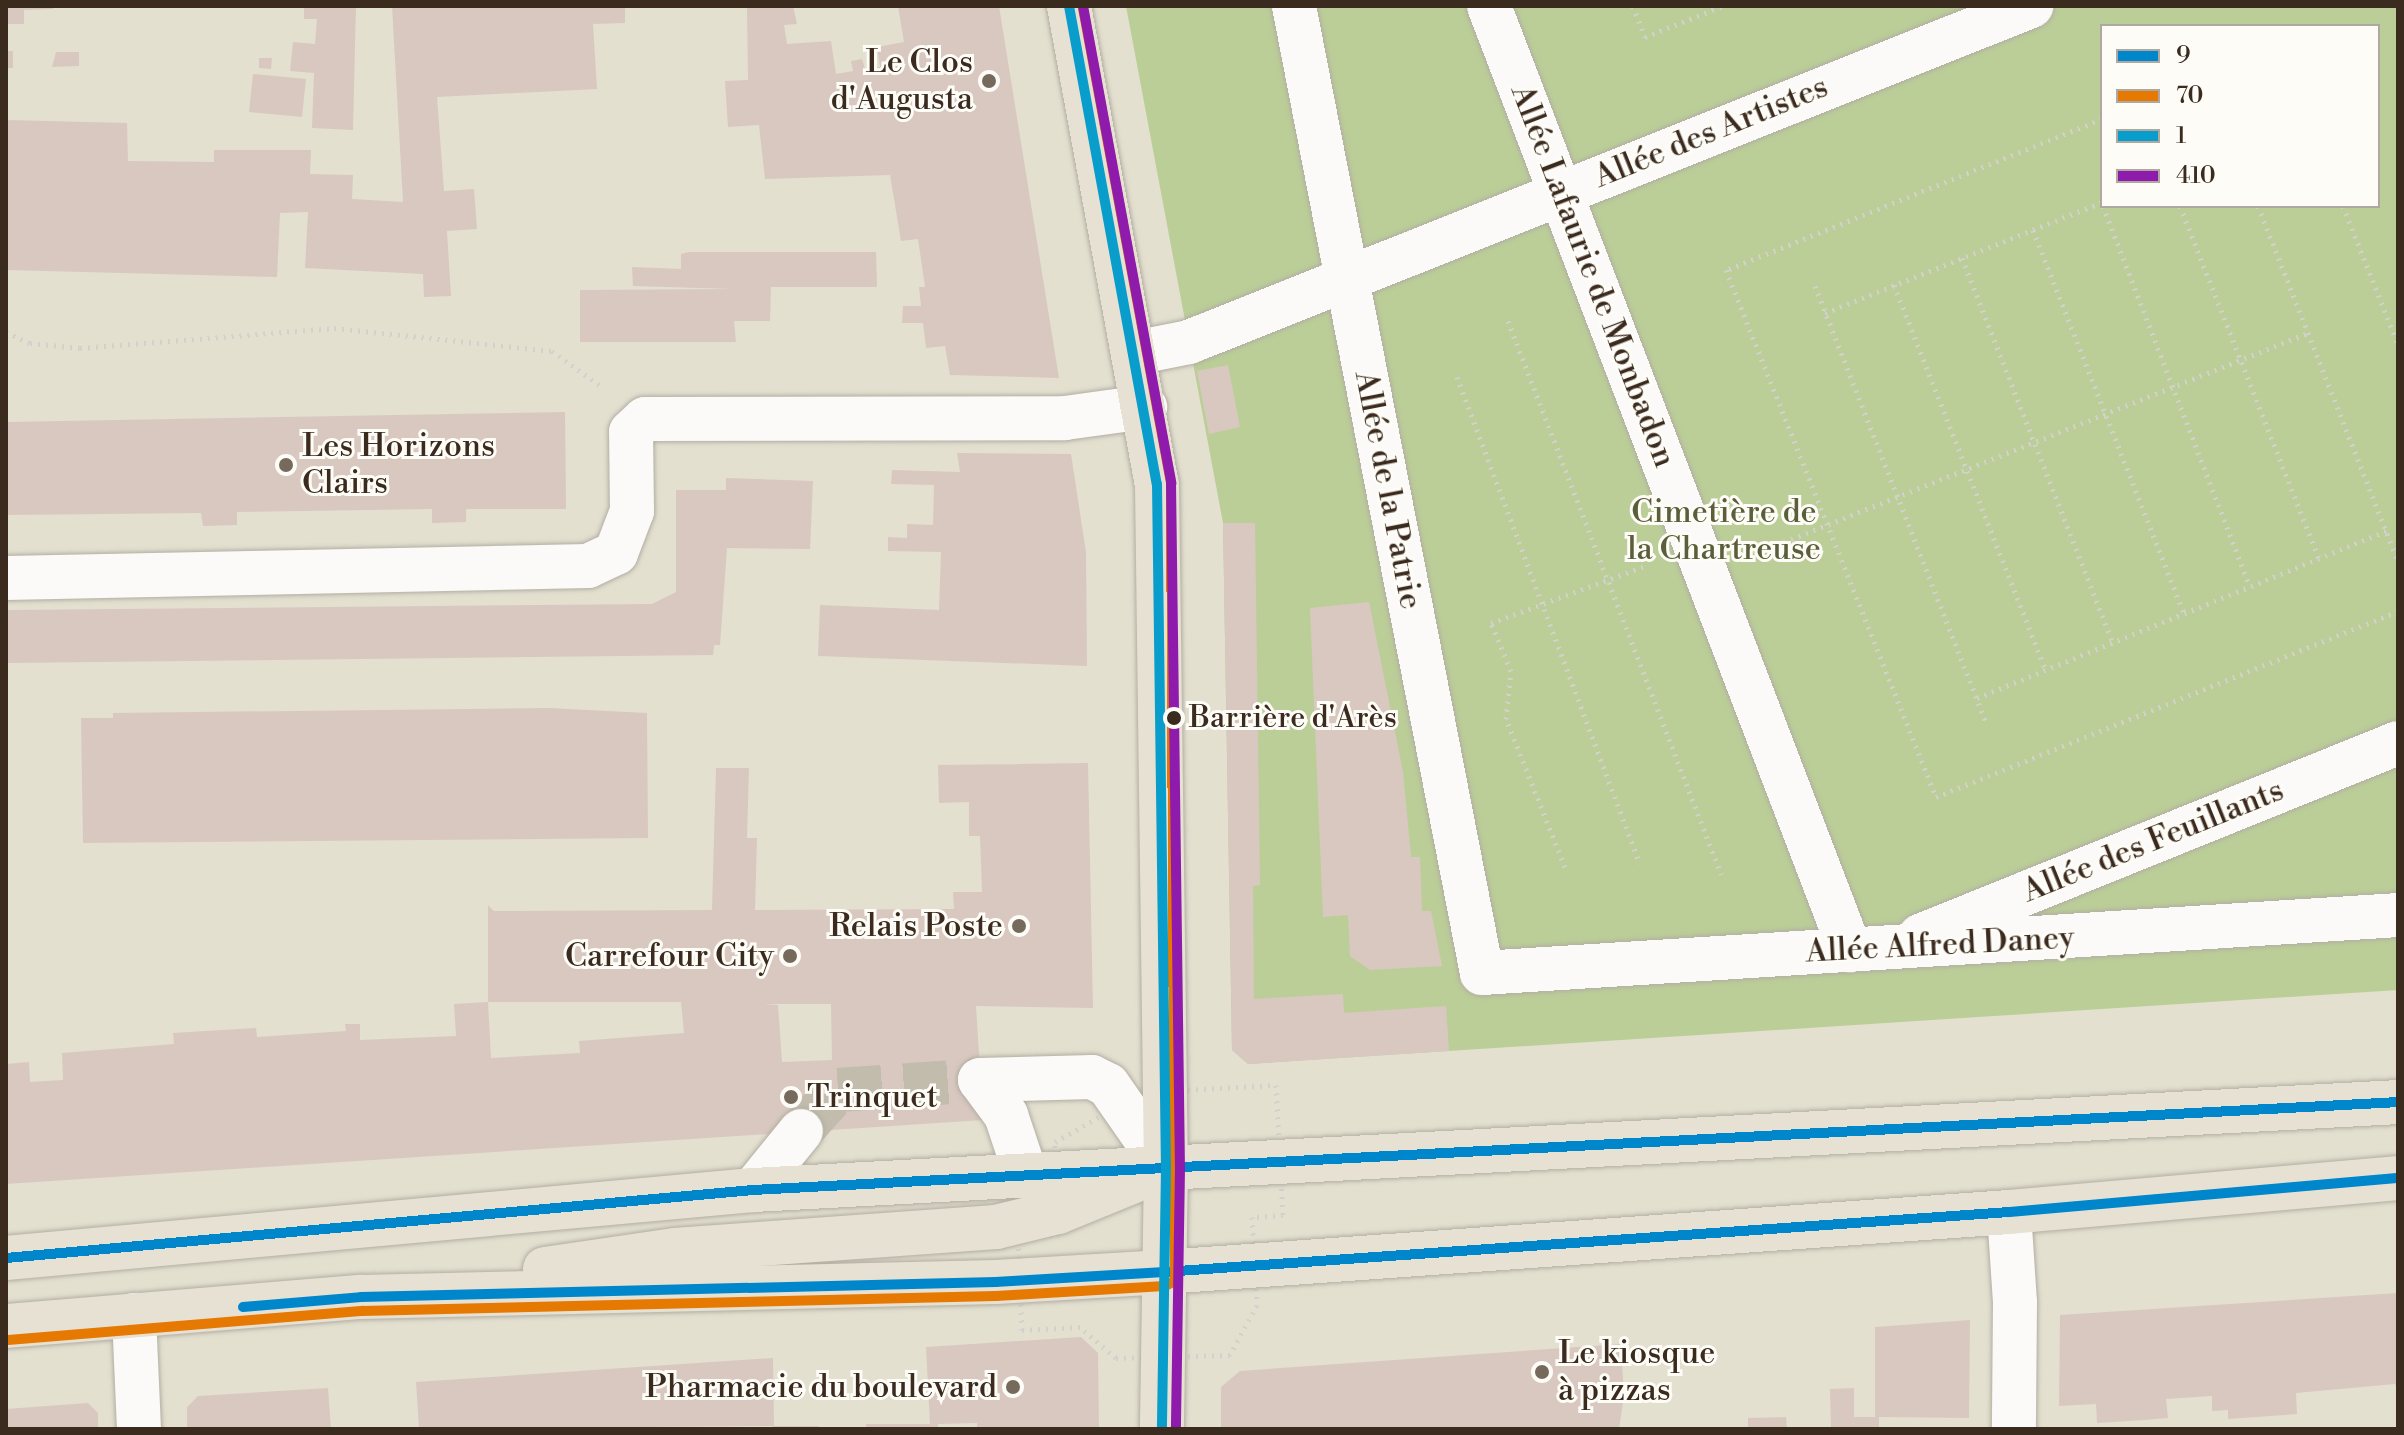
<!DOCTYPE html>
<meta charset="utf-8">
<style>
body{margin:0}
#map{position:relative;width:2404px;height:1435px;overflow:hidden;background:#e3e0d0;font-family:"Libre Bodoni",serif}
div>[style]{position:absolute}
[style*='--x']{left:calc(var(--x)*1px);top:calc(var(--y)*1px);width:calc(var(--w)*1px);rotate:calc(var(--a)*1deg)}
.green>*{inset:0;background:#bbce98}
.building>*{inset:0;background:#d9c8c0}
.minor-tunnel>*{height:44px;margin-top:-22px;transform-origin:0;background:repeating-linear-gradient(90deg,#c1bcac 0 44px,transparent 0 66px)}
.path>*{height:5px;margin-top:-2.5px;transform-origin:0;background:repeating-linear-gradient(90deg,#d3d1cc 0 2px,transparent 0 8px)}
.roads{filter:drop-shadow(0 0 2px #b2aea2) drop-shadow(0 0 2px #b2aea2)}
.minor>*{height:44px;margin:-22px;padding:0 22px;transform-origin:22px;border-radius:22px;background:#fbfaf8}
.major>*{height:44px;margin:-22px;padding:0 22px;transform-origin:22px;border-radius:22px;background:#e7e1d4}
.bus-1>*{height:10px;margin:-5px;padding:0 5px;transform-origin:5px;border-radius:5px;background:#0086cb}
.bus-2>*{height:10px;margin:-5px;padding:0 5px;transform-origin:5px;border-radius:5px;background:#e57902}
.bus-3>*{height:10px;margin:-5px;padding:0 5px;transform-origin:5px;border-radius:5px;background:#099dcc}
.bus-4>*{height:10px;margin:-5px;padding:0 5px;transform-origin:5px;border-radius:5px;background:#8f1bac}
.dots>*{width:22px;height:22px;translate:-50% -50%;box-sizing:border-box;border:4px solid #fdfcf7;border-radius:50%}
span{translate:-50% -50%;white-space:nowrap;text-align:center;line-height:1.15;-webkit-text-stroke:6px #fdfcf7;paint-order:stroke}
.bus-label{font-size:30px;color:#3b2a1e}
.left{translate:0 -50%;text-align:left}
.poi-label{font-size:32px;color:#3b2a1e}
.right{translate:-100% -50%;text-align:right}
.street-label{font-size:32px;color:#3b2a1e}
.park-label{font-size:32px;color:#5c5e39}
.frame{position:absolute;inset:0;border:8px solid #3b2a1e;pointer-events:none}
.legend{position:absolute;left:2100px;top:24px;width:280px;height:184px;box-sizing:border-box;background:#fdfcf7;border:2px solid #afa8a0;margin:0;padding:10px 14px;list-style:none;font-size:24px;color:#3b2a1e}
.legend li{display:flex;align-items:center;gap:16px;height:40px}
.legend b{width:40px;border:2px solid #afa8a0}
</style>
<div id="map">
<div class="green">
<i style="clip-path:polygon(evenodd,1126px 6px,2398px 6px,2398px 990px,1248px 1064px,1232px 1050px,1223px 523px,1126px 6px,2102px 26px,2378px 26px,2378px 206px,2102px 206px,2102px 26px)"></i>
</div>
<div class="building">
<i style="clip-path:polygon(7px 6px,53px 6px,53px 9px,24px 10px,24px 24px,7px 24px)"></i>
<i style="clip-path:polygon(304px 6px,356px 6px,353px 130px,312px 128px,314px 73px,290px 71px,293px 42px,315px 44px,317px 19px,304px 19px)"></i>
<i style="clip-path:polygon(392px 6px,625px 6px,625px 23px,593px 24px,597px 89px,437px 97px,444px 191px,474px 189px,477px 229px,447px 231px,451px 296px,424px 297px,423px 274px,305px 268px,308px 212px,280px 213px,277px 277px,6px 270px,6px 120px,127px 123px,128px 161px,214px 162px,214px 150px,311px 150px,310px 174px,353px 175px,352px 199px,403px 202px)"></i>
<i style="clip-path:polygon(747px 6px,793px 6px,797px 24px,784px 25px,787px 44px,831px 41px,836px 74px,853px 71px,851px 61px,862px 59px,865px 69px,880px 67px,877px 47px,904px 42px,898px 6px,999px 6px,1059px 378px,950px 375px,945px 346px,926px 348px,923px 323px,902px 323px,903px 306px,921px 306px,919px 287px,925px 287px,918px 239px,901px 241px,890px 175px,765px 179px,759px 125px,728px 127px,725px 81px,748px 80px)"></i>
<i style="clip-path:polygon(6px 51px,13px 51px,13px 68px,6px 68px)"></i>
<i style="clip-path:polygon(56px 52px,79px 52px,79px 66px,52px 67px)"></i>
<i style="clip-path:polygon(259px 58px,272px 58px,271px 69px,259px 68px)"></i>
<i style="clip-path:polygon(253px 74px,306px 79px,302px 117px,249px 112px)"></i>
<i style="clip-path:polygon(876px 252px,877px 287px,771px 287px,770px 321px,734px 321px,736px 342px,580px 342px,580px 290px,732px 289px,633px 286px,632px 267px,681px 269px,681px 254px,689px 252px)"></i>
<i style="clip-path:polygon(1228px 365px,1240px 427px,1209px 434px,1197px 371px)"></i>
<i style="clip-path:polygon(565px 412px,566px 509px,466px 509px,466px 522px,432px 523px,432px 509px,237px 512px,237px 525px,203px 526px,201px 513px,6px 515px,6px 422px)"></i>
<i style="clip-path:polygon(957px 453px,1071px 454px,1086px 552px,1087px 666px,818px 656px,820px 605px,939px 610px,941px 552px,888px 551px,888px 537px,907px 538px,907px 524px,933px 525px,934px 485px,891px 484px,892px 470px,960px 472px)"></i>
<i style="clip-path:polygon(726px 478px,813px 481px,810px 549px,727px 548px,720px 645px,714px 645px,713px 655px,6px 663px,6px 610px,652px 604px,676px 592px,676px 490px,726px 490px)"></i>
<i style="clip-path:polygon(1223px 523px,1255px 523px,1260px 885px,1253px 886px,1254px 999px,1343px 994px,1344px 1013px,1446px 1006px,1449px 1051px,1248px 1064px,1232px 1050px)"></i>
<i style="clip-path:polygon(1369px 602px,1403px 772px,1411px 857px,1420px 857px,1422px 911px,1431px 911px,1442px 966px,1370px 970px,1350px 956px,1348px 915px,1323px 917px,1310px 608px)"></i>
<i style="clip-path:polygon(548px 708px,647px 713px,648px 838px,83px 843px,81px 718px,113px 718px,113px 713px)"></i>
<i style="clip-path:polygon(evenodd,1088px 763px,1093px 1008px,976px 1006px,983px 1120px,6px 1184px,6px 1064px,29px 1062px,30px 1082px,63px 1080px,62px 1053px,174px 1044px,173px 1033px,189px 1032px,256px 1028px,257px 1037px,346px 1031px,345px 1024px,360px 1024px,360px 1040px,456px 1036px,454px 1004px,488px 1002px,491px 1058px,580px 1053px,579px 1041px,684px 1033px,681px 1002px,488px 1002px,488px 905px,494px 911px,712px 910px,716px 768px,749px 768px,747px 838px,757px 838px,755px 910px,954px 909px,953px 892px,982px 892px,980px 836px,969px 836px,969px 802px,939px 803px,938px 765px,1088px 763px,764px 1004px,831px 1004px,832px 1060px,782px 1062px,778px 1005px,764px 1004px)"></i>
<i style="clip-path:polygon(2398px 1293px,2398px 1393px,2395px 1384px,2296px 1393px,2297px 1414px,2228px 1419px,2228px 1410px,2212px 1411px,2212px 1396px,2166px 1399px,2168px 1418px,2144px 1420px,2097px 1423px,2096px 1404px,2059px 1406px,2060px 1315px)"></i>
<i style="clip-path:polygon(1970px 1320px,1969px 1418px,1879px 1417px,1879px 1429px,1831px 1429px,1830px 1389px,1854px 1388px,1854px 1417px,1875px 1417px,1875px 1327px)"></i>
<i style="clip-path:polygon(1081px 1337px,1098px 1353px,1099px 1429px,977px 1429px,977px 1423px,938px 1424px,938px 1429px,866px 1429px,866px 1424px,930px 1424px,926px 1347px)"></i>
<i style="clip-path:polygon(1621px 1344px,1624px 1396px,1619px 1429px,1221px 1429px,1221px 1387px,1240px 1371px)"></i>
<i style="clip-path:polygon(773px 1358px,774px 1426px,419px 1429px,416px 1382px)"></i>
<i style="clip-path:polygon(328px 1388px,331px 1429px,187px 1429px,187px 1407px,198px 1396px)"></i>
<i style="clip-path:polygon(88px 1403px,98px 1413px,98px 1429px,6px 1429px,6px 1409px)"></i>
<i style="clip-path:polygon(1786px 1417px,1787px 1429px,1748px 1429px,1748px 1418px)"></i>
<i style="clip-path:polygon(774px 1426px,819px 1426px,819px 1429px,769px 1429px)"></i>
</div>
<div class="minor-tunnel">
<i style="--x:801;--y:1131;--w:55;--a:-47.9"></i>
<i style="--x:838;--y:1090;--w:142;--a:-4"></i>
</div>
<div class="path">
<i style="--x:1633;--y:6;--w:33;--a:69"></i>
<i style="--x:1645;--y:37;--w:84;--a:-21.7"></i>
<i style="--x:2102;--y:119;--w:405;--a:158.1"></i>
<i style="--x:1726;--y:270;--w:567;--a:68.27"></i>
<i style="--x:1936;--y:797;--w:498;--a:-21.9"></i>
<i style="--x:2103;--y:206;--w:408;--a:68.9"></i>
<i style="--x:2180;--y:206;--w:378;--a:68.5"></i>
<i style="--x:2258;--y:206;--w:382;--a:68.5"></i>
<i style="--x:2343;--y:206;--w:149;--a:68.3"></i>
<i style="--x:2033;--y:230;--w:413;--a:68.5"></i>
<i style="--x:1962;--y:258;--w:414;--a:68.6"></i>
<i style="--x:1894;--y:285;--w:414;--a:68.5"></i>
<i style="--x:1815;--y:286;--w:468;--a:68.6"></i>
<i style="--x:1825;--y:313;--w:298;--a:-21.8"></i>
<i style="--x:1508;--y:321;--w:593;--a:68.93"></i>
<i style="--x:6;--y:332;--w:26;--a:25"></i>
<i style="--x:30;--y:343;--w:50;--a:5.7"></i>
<i style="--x:80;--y:348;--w:255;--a:-4.5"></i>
<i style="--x:334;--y:328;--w:219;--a:6"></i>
<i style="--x:552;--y:351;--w:62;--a:35.8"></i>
<i style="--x:1457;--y:377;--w:520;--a:69.41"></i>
<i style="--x:1754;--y:554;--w:596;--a:-21.75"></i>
<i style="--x:1977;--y:698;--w:442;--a:-22.2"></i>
<i style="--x:1565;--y:867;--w:159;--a:-111.7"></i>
<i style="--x:1506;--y:719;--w:48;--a:-84.1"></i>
<i style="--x:1511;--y:671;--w:52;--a:-112.6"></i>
<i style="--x:1491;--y:623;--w:167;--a:-20.3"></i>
<i style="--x:1276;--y:1085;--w:130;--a:86.9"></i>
<i style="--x:1283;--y:1215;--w:31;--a:176"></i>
<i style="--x:1252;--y:1217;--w:88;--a:86.7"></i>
<i style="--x:1257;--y:1305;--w:57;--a:118.4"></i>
<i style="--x:1230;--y:1355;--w:114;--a:178.5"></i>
<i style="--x:1116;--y:1358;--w:48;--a:-139.3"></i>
<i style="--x:1080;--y:1327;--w:58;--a:177"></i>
<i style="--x:1022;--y:1330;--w:93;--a:-92.5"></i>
<i style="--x:1018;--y:1237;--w:41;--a:-2.8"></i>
<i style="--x:1059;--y:1235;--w:93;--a:-92.5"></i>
<i style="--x:1055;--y:1142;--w:81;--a:-29.7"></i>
<i style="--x:1125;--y:1102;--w:41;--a:-15.8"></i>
<i style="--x:1164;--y:1091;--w:112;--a:-3.1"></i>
</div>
<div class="roads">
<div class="minor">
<i style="--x:1294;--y:6;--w:985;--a:79"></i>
<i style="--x:1482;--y:973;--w:918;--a:-3.62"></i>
<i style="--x:1489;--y:6;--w:1011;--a:69.07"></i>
<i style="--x:1134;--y:353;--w:56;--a:-11.3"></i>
<i style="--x:1189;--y:342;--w:907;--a:-21.75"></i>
<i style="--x:6;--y:578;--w:582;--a:-1.18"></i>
<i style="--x:588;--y:566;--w:31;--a:-25"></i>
<i style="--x:616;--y:553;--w:45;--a:-69.1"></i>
<i style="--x:632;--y:511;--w:79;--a:-90.7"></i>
<i style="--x:631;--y:432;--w:19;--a:-43"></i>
<i style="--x:645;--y:419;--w:420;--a:-0.1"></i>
<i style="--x:1065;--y:418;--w:81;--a:-7.8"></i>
<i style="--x:1920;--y:936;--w:515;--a:-21.99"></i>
<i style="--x:980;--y:1080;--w:112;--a:-1.5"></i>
<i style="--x:1092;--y:1077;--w:18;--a:27"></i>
<i style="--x:1108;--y:1085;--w:101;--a:55.1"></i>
<i style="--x:980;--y:1080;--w:44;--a:53.4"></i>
<i style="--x:1006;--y:1115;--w:63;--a:71.6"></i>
<i style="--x:753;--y:1190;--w:76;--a:-50.9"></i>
<i style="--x:2009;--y:1212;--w:90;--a:86.2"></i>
<i style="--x:2015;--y:1302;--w:127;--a:90.5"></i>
<i style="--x:134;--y:1315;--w:114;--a:87.5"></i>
</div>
<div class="major">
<i style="--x:1069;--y:6;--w:486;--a:79.6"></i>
<i style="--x:1157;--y:484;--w:684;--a:89.25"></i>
<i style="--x:1166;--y:1168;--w:261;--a:90.9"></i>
<i style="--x:6;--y:1258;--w:750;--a:-5.2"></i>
<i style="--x:753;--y:1190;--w:1647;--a:-3.06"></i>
<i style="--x:545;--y:1269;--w:131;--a:-8.3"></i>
<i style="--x:675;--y:1250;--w:322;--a:-4.1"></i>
<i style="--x:996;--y:1227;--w:64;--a:-13.6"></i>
<i style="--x:1058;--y:1212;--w:82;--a:-22.2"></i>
<i style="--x:6;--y:1326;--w:356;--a:-4.7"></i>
<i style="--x:361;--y:1297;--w:635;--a:-1.35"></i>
<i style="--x:996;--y:1282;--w:168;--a:-3.4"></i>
<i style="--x:1164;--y:1272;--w:847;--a:-4.06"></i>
<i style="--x:2009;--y:1212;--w:390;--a:-5"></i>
</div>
</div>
<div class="bus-1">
<i style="--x:6;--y:1258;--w:750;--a:-5.2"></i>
<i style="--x:753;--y:1190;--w:1647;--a:-3.06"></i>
<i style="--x:243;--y:1307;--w:118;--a:-4.8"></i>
<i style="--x:361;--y:1297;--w:635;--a:-1.35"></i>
<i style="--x:996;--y:1282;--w:168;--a:-3.4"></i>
<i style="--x:1164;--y:1272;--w:847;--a:-4.06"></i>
<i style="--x:2009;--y:1212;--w:390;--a:-5"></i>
</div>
<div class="bus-2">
<i style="--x:7;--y:1340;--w:356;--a:-4.7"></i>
<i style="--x:362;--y:1311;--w:634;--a:-1.36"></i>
<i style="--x:996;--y:1296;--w:169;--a:-3.4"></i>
<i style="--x:1165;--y:1286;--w:11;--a:-27"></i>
<i style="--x:1175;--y:1281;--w:798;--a:-90.29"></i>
<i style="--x:1171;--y:483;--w:485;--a:-100.5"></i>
</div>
<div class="bus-3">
<i style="--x:1069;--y:6;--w:486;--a:79.6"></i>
<i style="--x:1157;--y:484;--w:684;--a:89.25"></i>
<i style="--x:1166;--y:1168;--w:261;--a:90.9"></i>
</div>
<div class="bus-4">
<i style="--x:1083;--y:6;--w:485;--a:79.5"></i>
<i style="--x:1171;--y:483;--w:685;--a:89.25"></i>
<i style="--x:1180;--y:1168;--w:261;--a:90.9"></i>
</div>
<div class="dots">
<i style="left:989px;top:81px;background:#766a5c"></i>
<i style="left:286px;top:465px;background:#766a5c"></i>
<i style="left:1174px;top:718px;background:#3b2a1e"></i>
<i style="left:1019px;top:926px;background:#766a5c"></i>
<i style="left:790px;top:956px;background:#766a5c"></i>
<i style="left:791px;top:1097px;background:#766a5c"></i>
<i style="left:1542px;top:1372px;background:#766a5c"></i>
<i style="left:1013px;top:1387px;background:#766a5c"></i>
</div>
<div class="bus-label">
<span class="left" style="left:1189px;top:718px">Barrière d'Arès</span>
</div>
<div class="poi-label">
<span class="right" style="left:973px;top:81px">Le Clos<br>d'Augusta</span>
<span class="left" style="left:302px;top:465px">Les Horizons<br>Clairs</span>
<span class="right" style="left:1003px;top:926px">Relais Poste</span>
<span class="right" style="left:774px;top:956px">Carrefour City</span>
<span class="left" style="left:807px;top:1097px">Trinquet</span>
<span class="left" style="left:1558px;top:1372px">Le kiosque<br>à pizzas</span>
<span class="right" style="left:997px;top:1387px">Pharmacie du boulevard</span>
</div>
<div class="street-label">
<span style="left:1711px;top:132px;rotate:-22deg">Allée des Artistes</span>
<span style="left:1593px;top:276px;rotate:69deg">Allée Lafaurie de Monbadon</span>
<span style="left:1388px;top:490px;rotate:79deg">Allée de la Patrie</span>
<span style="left:2153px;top:841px;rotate:-22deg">Allée des Feuillants</span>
<span style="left:1940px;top:945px;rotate:-3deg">Allée Alfred Daney</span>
</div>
<div class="park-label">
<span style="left:1724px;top:531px">Cimetière de<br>la Chartreuse</span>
</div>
<div class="frame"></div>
<ul class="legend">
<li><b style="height:10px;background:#0086cb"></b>9</li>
<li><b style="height:10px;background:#e57902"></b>70</li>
<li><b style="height:10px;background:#099dcc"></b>1</li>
<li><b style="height:10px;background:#8f1bac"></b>410</li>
</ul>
</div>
